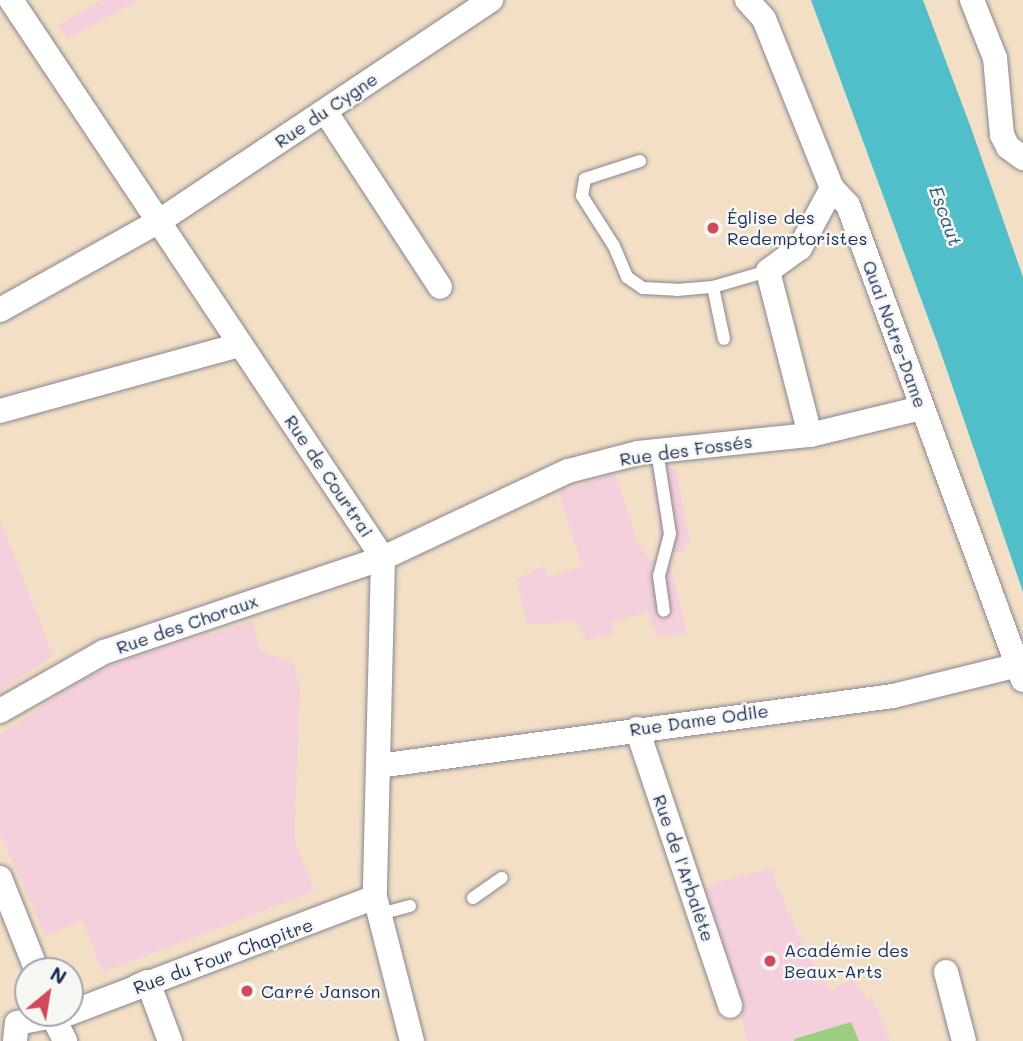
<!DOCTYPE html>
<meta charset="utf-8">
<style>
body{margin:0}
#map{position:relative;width:1023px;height:1041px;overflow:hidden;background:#f3dfc5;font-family:Mali,sans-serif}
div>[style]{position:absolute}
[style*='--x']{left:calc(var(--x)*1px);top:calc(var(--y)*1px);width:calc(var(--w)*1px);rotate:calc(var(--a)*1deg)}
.built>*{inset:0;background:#f4cfdc}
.green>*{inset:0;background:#9ccf80}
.water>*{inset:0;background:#51bfc9}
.roads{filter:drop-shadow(0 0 2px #878792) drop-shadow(0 0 2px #878792)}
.lane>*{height:12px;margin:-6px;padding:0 6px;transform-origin:6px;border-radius:6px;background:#fff}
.street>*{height:24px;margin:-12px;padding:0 12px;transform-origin:12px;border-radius:12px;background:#fff}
.dots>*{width:19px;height:19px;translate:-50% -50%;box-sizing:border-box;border:4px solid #f6f6f2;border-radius:50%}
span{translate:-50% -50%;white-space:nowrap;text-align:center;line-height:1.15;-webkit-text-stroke:5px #f6f6f2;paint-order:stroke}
.street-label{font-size:18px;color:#1b2f5e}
.poi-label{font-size:18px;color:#1b2f5e}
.left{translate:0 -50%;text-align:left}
.water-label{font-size:19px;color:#2b5a7e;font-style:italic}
.north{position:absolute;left:14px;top:957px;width:70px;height:70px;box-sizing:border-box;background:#f6f6f2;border:2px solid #9ea6b7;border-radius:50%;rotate:30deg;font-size:19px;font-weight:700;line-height:28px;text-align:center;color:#1b2f5e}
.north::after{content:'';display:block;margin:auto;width:24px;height:32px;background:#d1495b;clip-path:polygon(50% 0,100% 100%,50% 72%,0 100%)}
</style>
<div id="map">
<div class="built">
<i style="clip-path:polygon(102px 0,139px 0,67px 39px,58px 25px)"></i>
<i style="clip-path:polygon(676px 468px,690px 544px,684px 544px,686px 551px,669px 553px,669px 559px,687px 633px,656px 637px,648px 612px,611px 622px,615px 633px,586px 640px,577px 620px,528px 625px,516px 579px,544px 566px,549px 577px,582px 567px,559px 492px,616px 474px,637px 542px,650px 560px,658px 559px,659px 516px,650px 470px)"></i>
<i style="clip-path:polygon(0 520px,53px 656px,0 691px)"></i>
<i style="clip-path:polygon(253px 621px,260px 651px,294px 664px,300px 688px,294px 841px,315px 891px,103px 972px,82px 920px,46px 936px,0 833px,0 735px,78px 682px,122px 661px)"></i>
<i style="clip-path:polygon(774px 867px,773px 877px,807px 953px,831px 990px,853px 979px,866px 999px,872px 997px,890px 1041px,748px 1041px,707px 889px,712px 884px)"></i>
</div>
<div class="green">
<i style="clip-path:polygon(851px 1022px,859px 1041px,794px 1041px,794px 1039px)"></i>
</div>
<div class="water">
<i style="clip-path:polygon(811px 0,923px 0,971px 128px,1023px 277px,1023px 592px,941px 353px)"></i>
</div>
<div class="roads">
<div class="lane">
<i style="--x:640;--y:161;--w:58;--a:161.9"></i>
<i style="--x:585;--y:179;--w:17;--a:100"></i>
<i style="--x:582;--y:196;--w:59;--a:57.4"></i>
<i style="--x:614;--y:246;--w:34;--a:67"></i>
<i style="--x:627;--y:277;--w:19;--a:35"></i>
<i style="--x:643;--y:288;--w:34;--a:3"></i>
<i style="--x:677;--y:290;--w:36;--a:-5"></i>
<i style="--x:713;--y:287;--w:57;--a:-16.2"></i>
<i style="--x:713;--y:287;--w:53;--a:78.1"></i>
<i style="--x:657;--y:451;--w:84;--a:81.1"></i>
<i style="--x:670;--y:534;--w:43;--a:104.7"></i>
<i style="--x:659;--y:576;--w:35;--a:82"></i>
<i style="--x:473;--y:898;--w:35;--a:-35"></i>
<i style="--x:380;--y:914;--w:31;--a:-15"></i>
</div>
<div class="street">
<i style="--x:11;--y:0;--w:671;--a:56.31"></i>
<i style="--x:383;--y:558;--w:339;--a:91.4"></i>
<i style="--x:375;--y:897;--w:149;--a:75.6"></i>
<i style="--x:747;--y:0;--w:25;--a:48"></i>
<i style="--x:764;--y:19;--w:182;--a:68.1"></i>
<i style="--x:832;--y:188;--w:23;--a:47"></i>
<i style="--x:848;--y:205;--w:506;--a:69.78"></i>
<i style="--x:972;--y:0;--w:62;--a:68.4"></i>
<i style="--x:995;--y:58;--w:77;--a:84.8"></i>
<i style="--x:1002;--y:135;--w:13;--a:63"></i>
<i style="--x:1008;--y:147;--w:19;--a:36"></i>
<i style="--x:325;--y:111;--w:210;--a:56.8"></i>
<i style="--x:0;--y:310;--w:184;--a:-29.2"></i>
<i style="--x:161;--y:220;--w:397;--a:-33.7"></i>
<i style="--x:0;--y:411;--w:248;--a:-15.4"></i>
<i style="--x:810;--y:435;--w:169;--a:-104.4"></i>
<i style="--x:768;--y:271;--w:39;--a:-36"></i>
<i style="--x:800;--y:248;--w:68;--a:-61.9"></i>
<i style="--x:0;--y:711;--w:120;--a:-29.6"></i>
<i style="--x:104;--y:652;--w:294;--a:-18.6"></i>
<i style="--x:383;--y:558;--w:204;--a:-25.2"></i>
<i style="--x:568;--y:471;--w:72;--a:-14.4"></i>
<i style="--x:638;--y:453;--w:173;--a:-6"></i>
<i style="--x:810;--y:435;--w:115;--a:-13.6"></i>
<i style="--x:637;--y:729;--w:292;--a:71.4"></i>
<i style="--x:378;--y:766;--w:520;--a:-7.74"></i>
<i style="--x:893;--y:696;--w:129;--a:-13.9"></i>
<i style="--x:0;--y:878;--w:100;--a:68.3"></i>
<i style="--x:946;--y:972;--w:71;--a:75.4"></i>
<i style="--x:136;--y:987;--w:13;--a:-23"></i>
<i style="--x:148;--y:982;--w:63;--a:69.6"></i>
<i style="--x:51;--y:1013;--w:31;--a:63"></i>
<i style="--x:70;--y:1013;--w:326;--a:-20.8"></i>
<i style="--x:15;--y:1041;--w:18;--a:-84"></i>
<i style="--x:17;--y:1023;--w:53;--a:-10.9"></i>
</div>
</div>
<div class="dots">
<i style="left:713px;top:228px;background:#d1495b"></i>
<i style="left:770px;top:961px;background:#d1495b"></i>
<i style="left:247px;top:991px;background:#d1495b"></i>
</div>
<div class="street-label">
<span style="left:326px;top:110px;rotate:-34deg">Rue du Cygne</span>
<span style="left:895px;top:334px;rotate:70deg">Quai Notre-Dame</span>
<span style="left:686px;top:450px;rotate:-8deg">Rue des Fossés</span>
<span style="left:329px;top:476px;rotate:56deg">Rue de Courtrai</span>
<span style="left:187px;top:624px;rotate:-19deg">Rue des Choraux</span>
<span style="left:699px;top:720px;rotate:-8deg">Rue Dame Odile</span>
<span style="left:684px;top:868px;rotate:71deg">Rue de l'Arbalète</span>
<span style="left:223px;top:956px;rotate:-20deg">Rue du Four Chapitre</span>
</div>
<div class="poi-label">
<span class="left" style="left:727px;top:228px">Église des<br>Redemptoristes</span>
<span class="left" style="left:784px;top:961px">Académie des<br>Beaux-Arts</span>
<span class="left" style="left:261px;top:991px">Carré Janson</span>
</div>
<div class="water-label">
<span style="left:946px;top:216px;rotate:70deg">Escaut</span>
</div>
<div class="north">N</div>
</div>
